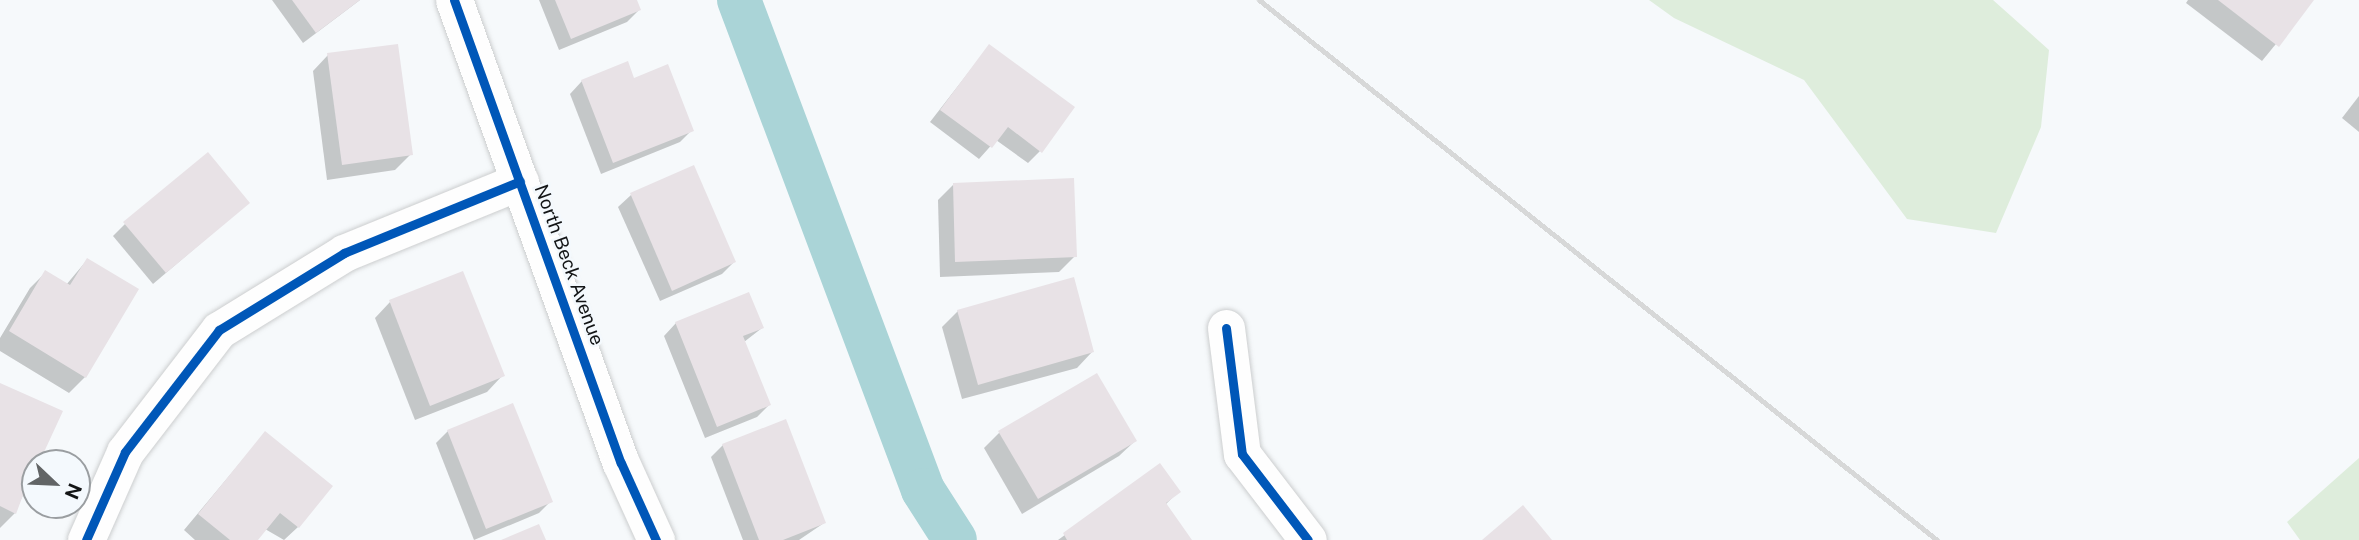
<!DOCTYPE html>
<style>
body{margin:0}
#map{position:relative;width:2359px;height:540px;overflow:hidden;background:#f6f9fb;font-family:"Public Sans",sans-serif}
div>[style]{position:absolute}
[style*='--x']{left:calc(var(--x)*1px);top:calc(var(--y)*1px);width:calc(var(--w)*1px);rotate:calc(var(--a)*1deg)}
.green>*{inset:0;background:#deeddc}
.shadow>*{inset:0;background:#0003}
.canal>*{height:44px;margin:-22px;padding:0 22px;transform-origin:22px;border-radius:22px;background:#aad4d7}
.building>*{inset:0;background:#e8e2e6}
.roads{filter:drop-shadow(0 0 2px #cccecf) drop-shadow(0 0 2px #cccecf)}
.minor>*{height:37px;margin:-18.5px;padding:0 18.5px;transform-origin:18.5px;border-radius:18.5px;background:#fefefe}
.rail>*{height:5px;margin:-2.5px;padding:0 2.5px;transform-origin:2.5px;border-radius:2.5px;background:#d7d8d8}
.cycleway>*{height:9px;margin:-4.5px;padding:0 4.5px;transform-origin:4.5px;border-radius:4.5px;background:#0057b8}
span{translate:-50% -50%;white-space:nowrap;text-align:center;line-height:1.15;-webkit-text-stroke:5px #f4f9fd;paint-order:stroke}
.street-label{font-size:19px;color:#131516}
.north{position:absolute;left:21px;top:449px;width:70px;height:70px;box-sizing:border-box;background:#f4f9fd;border:2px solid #9a9ea1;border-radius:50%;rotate:113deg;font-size:19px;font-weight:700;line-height:28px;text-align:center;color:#131516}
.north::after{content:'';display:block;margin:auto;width:24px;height:32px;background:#626566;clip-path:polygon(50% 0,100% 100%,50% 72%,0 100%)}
</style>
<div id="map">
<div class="green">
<i style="clip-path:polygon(1649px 0,1993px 0,2049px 50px,2041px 127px,1996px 233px,1907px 219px,1804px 80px,1674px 18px)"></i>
<i style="clip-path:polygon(2359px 458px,2359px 540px,2300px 540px,2287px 522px)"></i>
</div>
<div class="shadow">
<i style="clip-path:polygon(272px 0,360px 0,303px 43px)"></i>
<i style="clip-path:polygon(539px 0,635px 0,639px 10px,627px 22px,559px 50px)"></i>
<i style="clip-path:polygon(2188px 0,2312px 0,2262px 61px,2186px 3px)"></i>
<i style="clip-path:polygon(989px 46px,1040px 151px,1028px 163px,996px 140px,979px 159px,930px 122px)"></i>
<i style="clip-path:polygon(328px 55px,411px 154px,395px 170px,327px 180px,313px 71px)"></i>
<i style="clip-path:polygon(582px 81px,692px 130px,680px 142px,601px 174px,570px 94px)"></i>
<i style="clip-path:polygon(2359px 96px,2359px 132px,2342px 118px)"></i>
<i style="clip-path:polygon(693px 168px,734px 262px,722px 274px,660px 301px,618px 207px,631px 195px)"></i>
<i style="clip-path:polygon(953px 185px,1075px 256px,1059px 272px,940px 277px,938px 200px)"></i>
<i style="clip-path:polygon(248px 203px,153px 284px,113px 236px,125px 224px)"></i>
<i style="clip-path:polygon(87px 260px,85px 377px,69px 393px,0 351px,0 338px,30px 288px,45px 273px,66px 285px)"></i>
<i style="clip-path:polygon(390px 302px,502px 376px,487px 392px,415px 420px,375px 318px)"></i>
<i style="clip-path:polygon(958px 311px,1092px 352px,1077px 368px,962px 399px,942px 327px)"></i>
<i style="clip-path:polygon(676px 323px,762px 328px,744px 342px,769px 405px,757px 417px,705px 438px,664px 336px)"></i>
<i style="clip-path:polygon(0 385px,37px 463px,15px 513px,0 528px)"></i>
<i style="clip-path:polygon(448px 431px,551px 501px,539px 513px,474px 540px,436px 443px)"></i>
<i style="clip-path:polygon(265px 433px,298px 527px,284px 540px,265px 529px,256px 540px,195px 540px,184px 530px)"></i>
<i style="clip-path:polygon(999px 433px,1135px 441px,1119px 456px,1022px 514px,984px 448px)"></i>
<i style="clip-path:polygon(723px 445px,824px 523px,799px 540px,743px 540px,711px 457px)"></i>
<i style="clip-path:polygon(1159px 466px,1178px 492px,1165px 505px,1190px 540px,1058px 540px)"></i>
</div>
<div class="canal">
<i style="--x:739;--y:0;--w:523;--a:69.42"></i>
<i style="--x:923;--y:490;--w:59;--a:57.4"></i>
</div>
<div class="building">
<i style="clip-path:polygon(292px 0,360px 0,316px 33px)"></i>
<i style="clip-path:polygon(555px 0,637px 0,641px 10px,571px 39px)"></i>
<i style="clip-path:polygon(2218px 0,2314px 0,2279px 47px)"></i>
<i style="clip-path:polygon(398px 44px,413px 155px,342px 165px,327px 53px)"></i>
<i style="clip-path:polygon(989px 44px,1075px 107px,1042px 153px,1008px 127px,992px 148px,940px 110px)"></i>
<i style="clip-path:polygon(628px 61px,634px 78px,668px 64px,694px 131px,613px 163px,581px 80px)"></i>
<i style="clip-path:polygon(208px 152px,250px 203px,166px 273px,123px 222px)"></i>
<i style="clip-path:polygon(694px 165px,736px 262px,672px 291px,630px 193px)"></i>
<i style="clip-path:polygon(1074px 178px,1077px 257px,955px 262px,953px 183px)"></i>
<i style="clip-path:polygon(87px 258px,139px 289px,86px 378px,9px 331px,45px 270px,70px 285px)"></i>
<i style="clip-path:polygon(463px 271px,505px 376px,430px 406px,389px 300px)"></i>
<i style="clip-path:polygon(1074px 277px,1094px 352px,978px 385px,957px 310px)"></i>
<i style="clip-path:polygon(749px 292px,764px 328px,743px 336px,771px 405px,717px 427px,675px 322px)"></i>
<i style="clip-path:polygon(1097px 373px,1137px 441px,1038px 499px,998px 431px)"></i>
<i style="clip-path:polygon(0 383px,63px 411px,39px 463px,35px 463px,16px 514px,0 506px)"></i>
<i style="clip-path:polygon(513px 403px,553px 502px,486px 529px,447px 430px)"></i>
<i style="clip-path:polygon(786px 419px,826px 523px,783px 540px,759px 540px,722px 444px)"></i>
<i style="clip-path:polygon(265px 431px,333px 486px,299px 528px,280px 513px,258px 540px,230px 540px,198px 514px)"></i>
<i style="clip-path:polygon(1160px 463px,1181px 492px,1166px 503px,1192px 540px,1067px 540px,1063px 533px)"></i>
<i style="clip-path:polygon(1523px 505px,1552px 540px,1482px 540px)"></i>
<i style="clip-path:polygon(539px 524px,546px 540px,501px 540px)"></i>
</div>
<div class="roads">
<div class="minor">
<i style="--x:454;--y:0;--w:492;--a:70.2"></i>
<i style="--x:621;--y:463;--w:85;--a:65.6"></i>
<i style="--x:1226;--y:328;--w:127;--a:82.8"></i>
<i style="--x:1242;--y:454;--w:108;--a:52.5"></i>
<i style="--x:86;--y:540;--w:96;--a:-66.1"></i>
<i style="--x:125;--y:452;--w:154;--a:-52.4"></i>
<i style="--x:219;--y:330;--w:147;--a:-31.6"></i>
<i style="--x:344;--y:253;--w:190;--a:-22.2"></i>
</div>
</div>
<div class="rail">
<i style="--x:1259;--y:0;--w:867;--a:38.54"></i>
</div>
<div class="cycleway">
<i style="--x:454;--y:0;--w:492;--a:70.2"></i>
<i style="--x:621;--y:463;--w:85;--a:65.6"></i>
<i style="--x:1226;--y:328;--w:127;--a:82.8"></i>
<i style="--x:1242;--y:454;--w:108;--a:52.5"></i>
<i style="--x:86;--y:540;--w:96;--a:-66.1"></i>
<i style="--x:125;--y:452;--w:154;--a:-52.4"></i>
<i style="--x:219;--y:330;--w:147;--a:-31.6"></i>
<i style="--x:344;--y:253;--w:190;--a:-22.2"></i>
</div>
<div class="street-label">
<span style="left:569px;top:265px;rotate:70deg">North Beck Avenue</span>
</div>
<div class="north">N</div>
</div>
